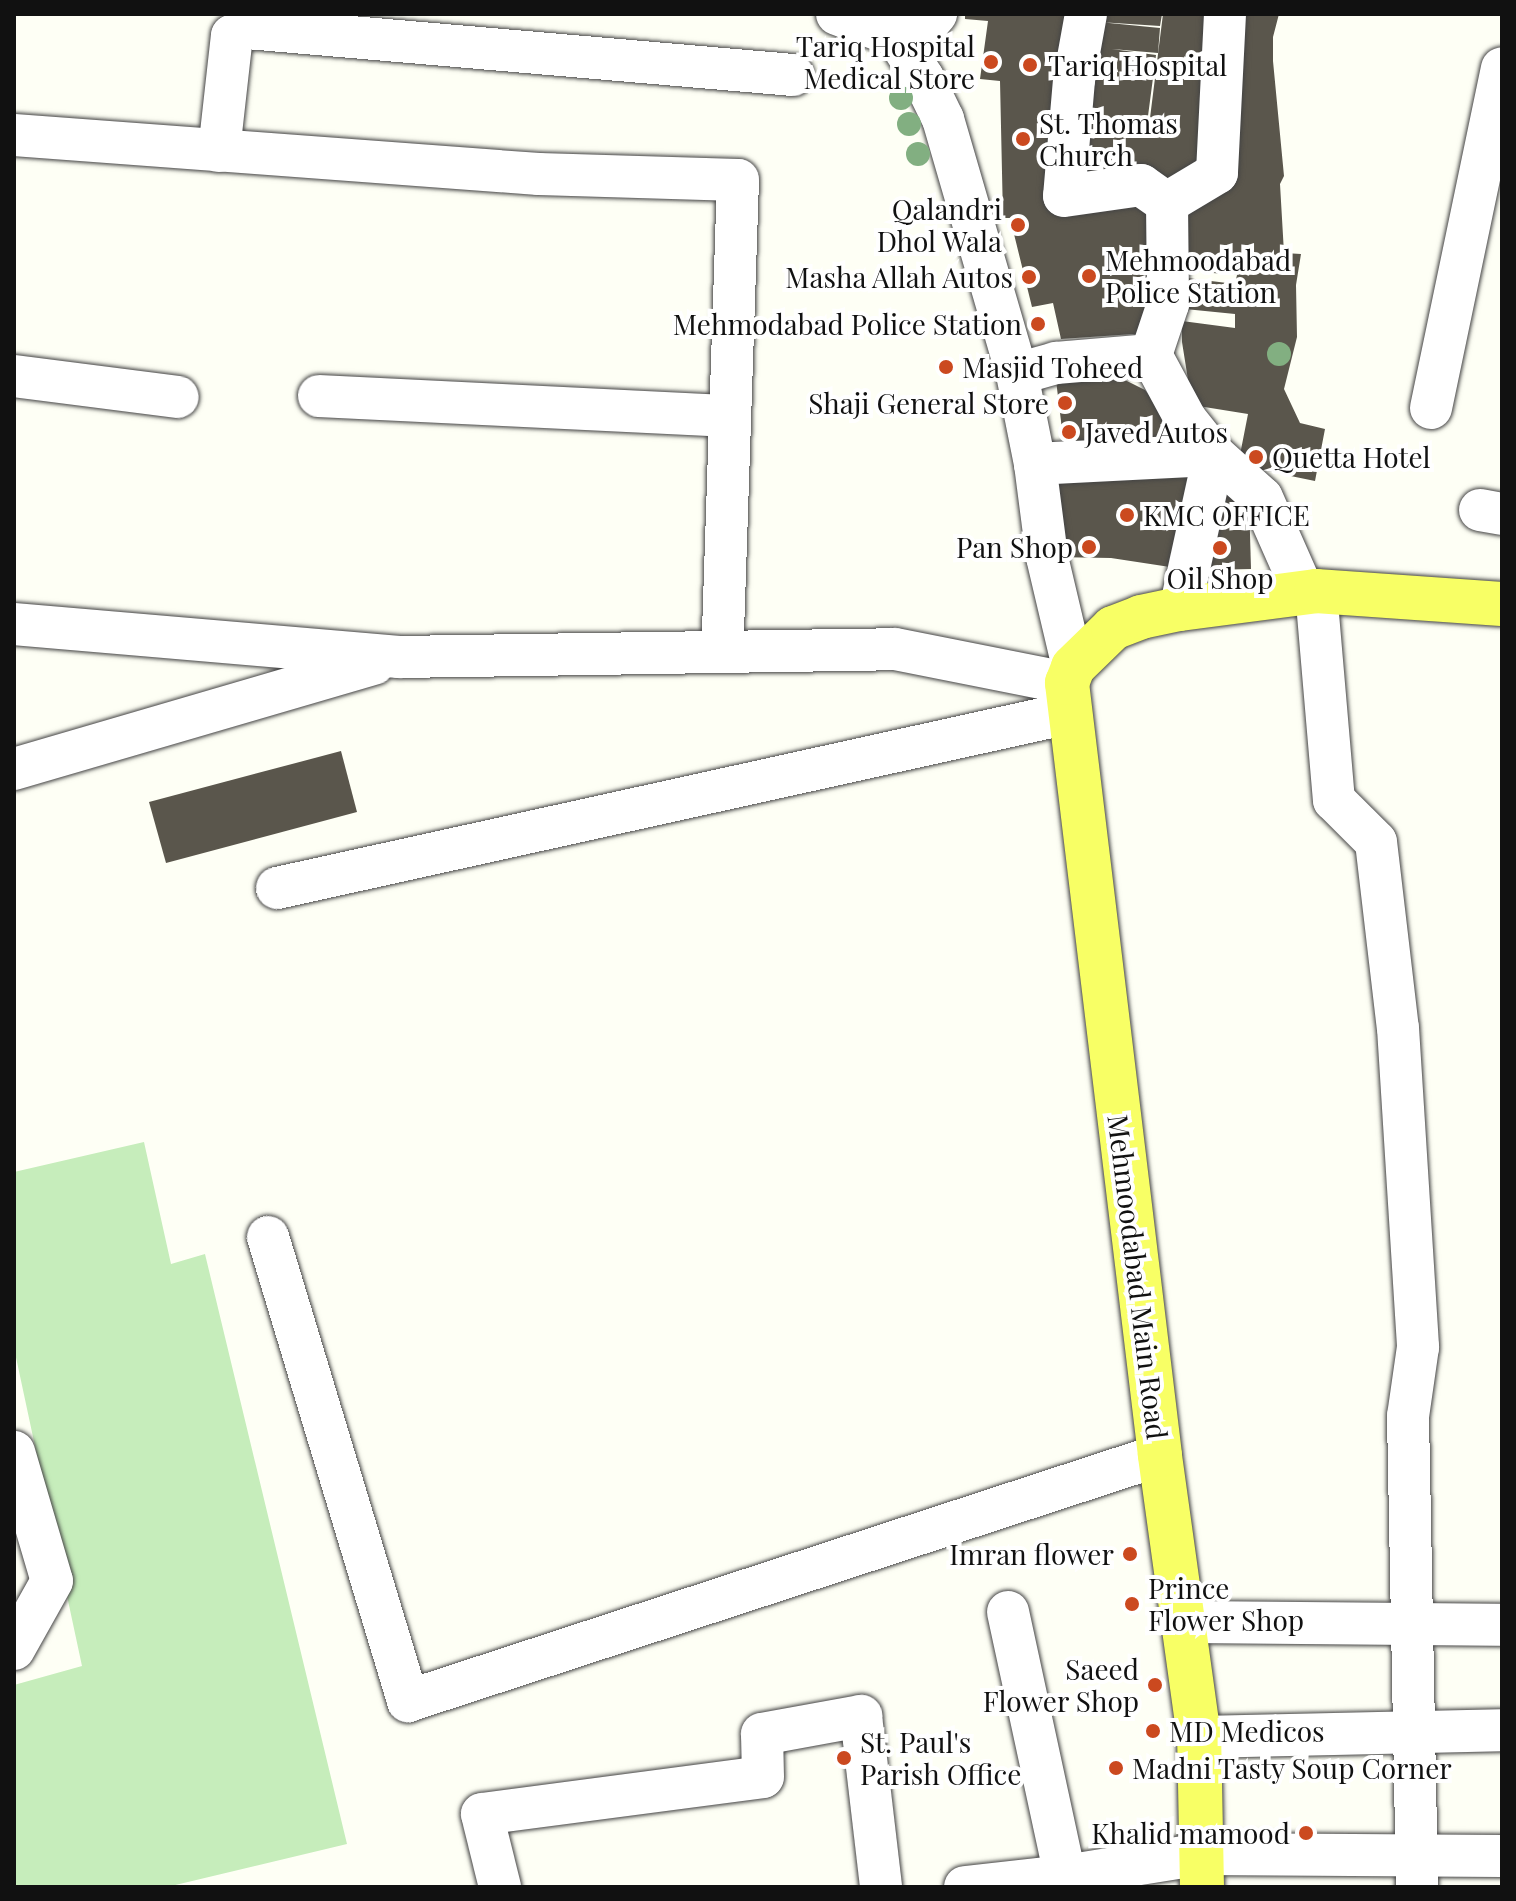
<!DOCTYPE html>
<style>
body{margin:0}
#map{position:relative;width:1516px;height:1901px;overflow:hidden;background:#fefff5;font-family:"Playfair Display",serif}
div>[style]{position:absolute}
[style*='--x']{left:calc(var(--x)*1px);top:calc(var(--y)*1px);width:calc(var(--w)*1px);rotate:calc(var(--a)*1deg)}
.green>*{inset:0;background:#c6edbb}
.building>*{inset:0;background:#5a564c}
.roads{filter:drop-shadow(0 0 2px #444) drop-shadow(0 0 2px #444)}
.minor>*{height:42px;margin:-21px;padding:0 21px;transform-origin:21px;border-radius:21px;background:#fff}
.major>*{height:44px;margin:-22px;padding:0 22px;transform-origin:22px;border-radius:22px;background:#f8ff65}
.trees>*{width:24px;height:24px;margin:-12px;border-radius:50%;background:#82af81}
.dots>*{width:22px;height:22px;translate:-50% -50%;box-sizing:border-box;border:4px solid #fff;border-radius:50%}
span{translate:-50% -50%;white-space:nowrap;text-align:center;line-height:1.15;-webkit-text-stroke:8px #fff;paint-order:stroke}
.poi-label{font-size:28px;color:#111}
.right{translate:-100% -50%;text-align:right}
.left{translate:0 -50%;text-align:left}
.street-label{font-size:28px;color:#111}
.frame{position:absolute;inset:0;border:16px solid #111;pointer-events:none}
</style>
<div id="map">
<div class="green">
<i style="clip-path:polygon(144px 1142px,171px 1264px,205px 1254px,347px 1844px,167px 1887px,14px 1887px,14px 1685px,82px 1666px,14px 1348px,14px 1172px)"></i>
</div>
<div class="building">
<i style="clip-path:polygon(965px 14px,1074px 14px,1058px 210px,1146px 199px,1157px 250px,1148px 333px,1061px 339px,1053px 303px,1032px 307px,1010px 218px,1003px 218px,1000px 81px,980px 79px,988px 21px,965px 19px)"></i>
<i style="clip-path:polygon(1094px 14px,1162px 14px,1160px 26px,1099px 22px,1160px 28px,1158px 53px,1112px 49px,1156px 55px,1148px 116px,1133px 115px,1150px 118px,1163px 14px,1220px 14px,1215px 126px,1184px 189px,1071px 181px,1079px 110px,1103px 113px,1079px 109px)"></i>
<i style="clip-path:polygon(1232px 14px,1279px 14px,1273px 37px,1273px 61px,1284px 176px,1280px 184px,1284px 253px,1301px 254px,1296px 285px,1297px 337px,1284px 389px,1300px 423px,1325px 429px,1315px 481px,1238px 465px,1248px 414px,1192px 405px,1182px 342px,1182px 321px,1235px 328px,1235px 314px,1175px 308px,1179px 277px,1235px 284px,1237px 275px,1177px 270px,1185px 206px,1230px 173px)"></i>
<i style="clip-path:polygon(1123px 379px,1145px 390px,1175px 427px,1187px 447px,1064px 446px,1056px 380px)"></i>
<i style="clip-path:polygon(1202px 469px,1170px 567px,1111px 558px,1052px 557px,1049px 473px)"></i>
<i style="clip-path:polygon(1211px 478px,1249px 500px,1251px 569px,1206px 570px)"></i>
<i style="clip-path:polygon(341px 751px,357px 812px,166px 863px,149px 802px)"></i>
</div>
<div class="roads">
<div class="minor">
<i style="--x:837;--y:14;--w:63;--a:20.4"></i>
<i style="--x:896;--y:36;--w:50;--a:57.3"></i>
<i style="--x:923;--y:78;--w:46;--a:64"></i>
<i style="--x:943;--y:119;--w:266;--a:73.8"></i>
<i style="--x:1017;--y:374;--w:92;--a:78.7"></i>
<i style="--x:1035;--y:464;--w:94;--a:82.6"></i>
<i style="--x:1047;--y:557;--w:113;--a:76.7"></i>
<i style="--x:1086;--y:14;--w:67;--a:100.3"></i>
<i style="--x:1074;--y:80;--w:116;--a:94.9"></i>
<i style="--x:1064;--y:196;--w:78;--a:-8.1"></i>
<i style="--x:1141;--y:185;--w:32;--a:35"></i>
<i style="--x:1225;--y:14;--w:159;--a:92.9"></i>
<i style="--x:1217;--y:173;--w:58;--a:149"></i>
<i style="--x:1167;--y:203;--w:101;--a:89.4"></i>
<i style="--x:1168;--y:304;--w:54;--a:108.4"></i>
<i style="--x:1151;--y:355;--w:74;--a:61.7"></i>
<i style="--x:1186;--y:420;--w:45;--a:51.3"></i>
<i style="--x:1214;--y:455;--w:64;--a:41.9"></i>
<i style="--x:1262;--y:498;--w:102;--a:66.2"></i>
<i style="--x:896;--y:36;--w:36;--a:-23"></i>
<i style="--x:929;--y:22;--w:11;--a:-49"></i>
<i style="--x:14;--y:135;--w:526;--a:4.25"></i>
<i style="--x:539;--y:174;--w:199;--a:1.7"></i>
<i style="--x:738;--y:180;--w:472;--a:91.9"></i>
<i style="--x:219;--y:151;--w:116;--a:-83.6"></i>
<i style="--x:232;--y:36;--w:17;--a:-28"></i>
<i style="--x:247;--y:28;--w:548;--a:4.92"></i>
<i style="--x:1017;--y:374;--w:41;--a:-15.8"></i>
<i style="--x:1056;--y:363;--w:95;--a:-4.8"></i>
<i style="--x:14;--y:376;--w:165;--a:7.3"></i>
<i style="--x:319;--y:396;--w:411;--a:2.8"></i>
<i style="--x:1431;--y:408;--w:347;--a:-78.2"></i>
<i style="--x:1035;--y:464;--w:179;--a:-2.9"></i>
<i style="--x:1214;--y:455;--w:158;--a:102.4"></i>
<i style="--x:1480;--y:510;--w:22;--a:10"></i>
<i style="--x:1316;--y:591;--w:210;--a:85.1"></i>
<i style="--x:1334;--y:800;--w:59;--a:45"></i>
<i style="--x:1376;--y:842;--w:187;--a:83.3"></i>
<i style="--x:1398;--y:1028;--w:320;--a:86.4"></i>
<i style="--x:1418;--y:1347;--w:70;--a:98.2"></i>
<i style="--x:1408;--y:1416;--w:471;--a:88.9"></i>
<i style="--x:14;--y:624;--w:386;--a:4.9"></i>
<i style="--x:399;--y:657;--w:496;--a:-0.9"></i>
<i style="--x:895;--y:649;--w:175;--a:11.2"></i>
<i style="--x:14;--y:769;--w:375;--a:-16.3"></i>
<i style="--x:277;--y:888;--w:811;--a:-12.46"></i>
<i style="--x:268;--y:1237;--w:485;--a:73.2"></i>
<i style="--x:408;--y:1701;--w:791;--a:-18.11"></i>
<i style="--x:14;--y:1452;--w:134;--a:73.6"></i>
<i style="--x:52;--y:1581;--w:78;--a:119.2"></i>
<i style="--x:1008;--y:1612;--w:270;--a:77.8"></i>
<i style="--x:1183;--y:1622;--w:319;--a:0.5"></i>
<i style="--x:1199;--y:1737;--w:303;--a:-1.3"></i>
<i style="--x:500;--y:1887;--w:75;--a:-103.9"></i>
<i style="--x:482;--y:1814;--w:283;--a:-7.5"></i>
<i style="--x:763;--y:1777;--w:43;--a:-91.3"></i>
<i style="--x:762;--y:1734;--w:101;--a:-10.3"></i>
<i style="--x:861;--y:1716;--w:172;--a:83.3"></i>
<i style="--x:965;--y:1887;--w:101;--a:-6.3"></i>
<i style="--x:1065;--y:1876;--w:139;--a:-9.1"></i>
<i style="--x:1202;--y:1854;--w:300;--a:0.4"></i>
</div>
<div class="major">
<i style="--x:1202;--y:1887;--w:150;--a:-91.1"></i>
<i style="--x:1199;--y:1737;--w:285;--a:-97.9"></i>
<i style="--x:1160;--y:1455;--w:778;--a:-96.87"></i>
<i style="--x:1067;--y:683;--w:17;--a:-69"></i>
<i style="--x:1073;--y:667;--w:56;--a:-44.3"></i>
<i style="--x:1113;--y:628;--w:30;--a:-21"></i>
<i style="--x:1141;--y:617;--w:40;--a:-12"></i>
<i style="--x:1180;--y:609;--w:137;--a:-7.5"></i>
<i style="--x:1316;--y:591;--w:186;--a:4"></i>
</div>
</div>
<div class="trees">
<i style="left:901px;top:98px"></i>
<i style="left:909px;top:124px"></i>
<i style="left:918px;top:154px"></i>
<i style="left:1279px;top:354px"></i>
</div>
<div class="dots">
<i style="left:991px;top:62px;background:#cb491f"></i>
<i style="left:1030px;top:65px;background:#cb491f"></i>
<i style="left:1023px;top:139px;background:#cb491f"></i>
<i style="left:1018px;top:225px;background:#cb491f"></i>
<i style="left:1089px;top:276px;background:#cb491f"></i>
<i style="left:1029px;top:277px;background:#cb491f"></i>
<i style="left:1038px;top:324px;background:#cb491f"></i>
<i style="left:946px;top:367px;background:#cb491f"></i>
<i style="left:1065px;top:403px;background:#cb491f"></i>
<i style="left:1069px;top:432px;background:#cb491f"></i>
<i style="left:1256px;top:457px;background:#cb491f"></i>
<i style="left:1127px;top:515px;background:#cb491f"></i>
<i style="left:1089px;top:547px;background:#cb491f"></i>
<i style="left:1220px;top:548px;background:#cb491f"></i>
<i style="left:1130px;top:1554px;background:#cb491f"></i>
<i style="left:1132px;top:1604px;background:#cb491f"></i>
<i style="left:1155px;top:1685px;background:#cb491f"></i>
<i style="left:1153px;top:1731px;background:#cb491f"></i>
<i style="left:844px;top:1758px;background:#cb491f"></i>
<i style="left:1116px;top:1768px;background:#cb491f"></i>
<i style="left:1306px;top:1833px;background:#cb491f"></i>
</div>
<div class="poi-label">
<span class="right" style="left:975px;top:62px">Tariq Hospital<br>Medical Store</span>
<span class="left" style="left:1048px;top:65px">Tariq Hospital</span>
<span class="left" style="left:1039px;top:139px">St. Thomas<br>Church</span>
<span class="right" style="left:1002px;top:225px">Qalandri<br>Dhol Wala</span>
<span class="left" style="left:1105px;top:276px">Mehmoodabad<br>Police Station</span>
<span class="right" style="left:1013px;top:277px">Masha Allah Autos</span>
<span class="right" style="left:1022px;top:324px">Mehmodabad Police Station</span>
<span class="left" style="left:962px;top:367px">Masjid Toheed</span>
<span class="right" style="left:1049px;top:403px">Shaji General Store</span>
<span class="left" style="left:1085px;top:432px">Javed Autos</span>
<span class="left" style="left:1272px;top:457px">Quetta Hotel</span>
<span class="left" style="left:1143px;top:515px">KMC OFFICE</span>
<span class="right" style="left:1073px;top:547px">Pan Shop</span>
<span style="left:1220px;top:578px">Oil Shop</span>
<span class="right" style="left:1114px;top:1554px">Imran flower</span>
<span class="left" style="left:1148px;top:1604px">Prince<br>Flower Shop</span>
<span class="right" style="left:1139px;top:1685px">Saeed<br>Flower Shop</span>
<span class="left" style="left:1169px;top:1731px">MD Medicos</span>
<span class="left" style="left:860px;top:1758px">St. Paul's<br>Parish Office</span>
<span class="left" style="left:1132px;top:1768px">Madni Tasty Soup Corner</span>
<span class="right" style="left:1290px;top:1833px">Khalid mamood</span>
</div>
<div class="street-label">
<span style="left:1138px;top:1277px;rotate:83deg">Mehmoodabad Main Road</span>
</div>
<div class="frame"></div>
</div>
